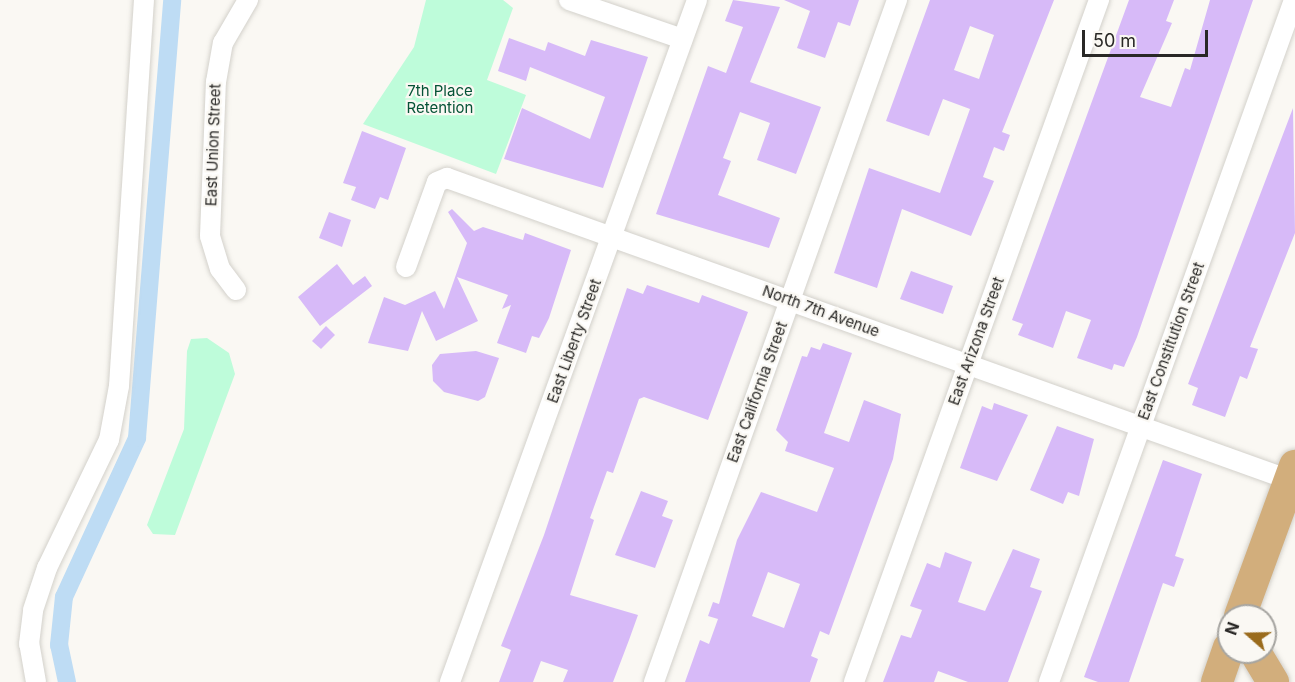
<!DOCTYPE html>
<style>
body{margin:0}
#map{position:relative;width:1295px;height:682px;overflow:hidden;background:#faf8f3;font-family:Inter,sans-serif}
div>[style]{position:absolute}
[style*='--x']{left:calc(var(--x)*1px);top:calc(var(--y)*1px);width:calc(var(--w)*1px);rotate:calc(var(--a)*1deg)}
.green>*{inset:0;background:#befcda}
.canal>*{height:18px;margin:-9px;padding:0 9px;transform-origin:9px;border-radius:9px;background:#bedcf4}
.building>*{inset:0;background:#d7baf8}
.roads{filter:drop-shadow(0 0 2px #d3d1cb) drop-shadow(0 0 2px #d3d1cb)}
.minor>*{height:20px;margin:-10px;padding:0 10px;transform-origin:10px;border-radius:10px;background:#fff}
.trunk>*{height:32px;margin:-16px;padding:0 16px;transform-origin:16px;border-radius:16px;background:#d2ae7c}
span{translate:-50% -50%;white-space:nowrap;text-align:center;line-height:1.15;-webkit-text-stroke:4.5px #faf8f3;paint-order:stroke}
.park-label{font-size:15px;color:#055336}
.street-label{font-size:15px;color:#292826}
.north{position:absolute;left:1217px;top:604px;width:60px;height:60px;box-sizing:border-box;background:#faf8f3;border:2px solid #a6a5a1;border-radius:50%;rotate:290deg;font-size:16px;font-weight:700;line-height:24px;text-align:center;color:#292826}
.north::after{content:'';display:block;margin:auto;width:21px;height:27px;background:#9a6b1c;clip-path:polygon(50% 0,100% 100%,50% 72%,0 100%)}
.scale{position:absolute;left:1082px;top:30px;width:126px;height:27px;box-sizing:border-box;border:3px solid #292826;border-top:0;padding-left:8px;font-size:18px;line-height:21px;white-space:nowrap;color:#292826;-webkit-text-stroke:4px #faf8f3;paint-order:stroke}
</style>
<div id="map">
<div class="green">
<i style="clip-path:polygon(426px 0,503px 0,513px 8px,487px 80px,526px 95px,496px 174px,363px 124px,414px 47px)"></i>
<i style="clip-path:polygon(207px 338px,229px 353px,235px 374px,175px 535px,153px 534px,147px 525px,184px 429px,187px 351px,191px 339px)"></i>
</div>
<div class="canal">
<i style="--x:67;--y:682;--w:38;--a:-102"></i>
<i style="--x:59;--y:645;--w:48;--a:-84.1"></i>
<i style="--x:64;--y:597;--w:175;--a:-65.3"></i>
<i style="--x:137;--y:438;--w:439;--a:-85.4"></i>
</div>
<div class="building">
<i style="clip-path:polygon(733px 0,780px 7px,750px 82px,821px 107px,796px 174px,757px 160px,770px 123px,740px 112px,723px 158px,731px 161px,718px 195px,780px 218px,769px 248px,656px 214px,708px 66px,726px 73px,743px 27px,725px 21px)"></i>
<i style="clip-path:polygon(784px 0,859px 0,850px 26px,838px 22px,825px 58px,797px 48px,810px 11px)"></i>
<i style="clip-path:polygon(evenodd,930px 0,1054px 0,1002px 132px,1010px 135px,1004px 151px,994px 147px,983px 177px,994px 181px,971px 236px,902px 209px,877px 288px,834px 273px,869px 168px,940px 193px,970px 109px,943px 99px,929px 136px,886px 121px,930px 0,970px 26px,994px 35px,979px 79px,954px 70px,970px 26px)"></i>
<i style="clip-path:polygon(1129px 0,1174px 0,1166px 21px,1172px 23px,1140px 97px,1171px 107px,1185px 68px,1190px 70px,1210px 0,1253px 0,1137px 337px,1124px 367px,1114px 364px,1112px 370px,1077px 358px,1091px 320px,1066px 311px,1053px 348px,1018px 335px,1023px 324px,1012px 320px)"></i>
<i style="clip-path:polygon(509px 38px,545px 51px,548px 42px,585px 56px,591px 40px,648px 57px,603px 188px,504px 159px,522px 108px,590px 139px,605px 97px,530px 67px,526px 81px,498px 71px)"></i>
<i style="clip-path:polygon(1293px 108px,1295px 233px,1250px 347px,1258px 349px,1247px 379px,1240px 376px,1225px 417px,1192px 405px,1198px 388px,1188px 384px)"></i>
<i style="clip-path:polygon(362px 131px,406px 148px,388px 200px,380px 197px,375px 209px,351px 200px,356px 187px,343px 183px)"></i>
<i style="clip-path:polygon(452px 209px,474px 231px,483px 227px,523px 240px,525px 233px,571px 250px,549px 318px,539px 338px,532px 336px,526px 353px,497px 343px,511px 305px,502px 309px,508px 295px,457px 277px,478px 321px,436px 341px,422px 311px,408px 351px,368px 343px,384px 297px,405px 305px,435px 291px,444px 309px,467px 243px,448px 212px)"></i>
<i style="clip-path:polygon(329px 212px,351px 220px,342px 247px,319px 238px)"></i>
<i style="clip-path:polygon(337px 264px,353px 285px,365px 276px,372px 286px,320px 326px,298px 297px)"></i>
<i style="clip-path:polygon(911px 271px,953px 286px,943px 314px,900px 299px)"></i>
<i style="clip-path:polygon(647px 285px,699px 303px,702px 295px,748px 312px,708px 420px,644px 397px,639px 399px,613px 473px,607px 471px,590px 518px,594px 520px,570px 595px,638px 615px,629px 640px,613px 682px,563px 682px,568px 670px,541px 661px,533px 682px,499px 682px,511px 650px,501px 646px,544px 535px,627px 288px,643px 294px)"></i>
<i style="clip-path:polygon(326px 326px,335px 335px,321px 349px,312px 341px)"></i>
<i style="clip-path:polygon(evenodd,823px 343px,852px 353px,824px 433px,849px 442px,864px 400px,901px 414px,893px 459px,829px 635px,820px 631px,811px 656px,818px 659px,810px 682px,685px 682px,700px 640px,709px 644px,718px 619px,708px 616px,713px 602px,719px 604px,737px 540px,761px 492px,817px 512px,834px 468px,785px 451px,788px 442px,776px 430px,802px 356px,807px 357px,811px 347px,820px 350px,823px 343px,768px 572px,800px 584px,784px 628px,752px 616px,768px 572px)"></i>
<i style="clip-path:polygon(476px 351px,499px 358px,485px 397px,478px 401px,444px 392px,433px 381px,432px 365px,440px 354px)"></i>
<i style="clip-path:polygon(994px 403px,1028px 415px,997px 481px,960px 468px,982px 406px,992px 410px)"></i>
<i style="clip-path:polygon(1057px 426px,1094px 439px,1079px 496px,1068px 492px,1063px 504px,1030px 490px)"></i>
<i style="clip-path:polygon(1163px 460px,1202px 474px,1175px 556px,1184px 559px,1174px 587px,1163px 583px,1129px 682px,1098px 682px,1084px 677px)"></i>
<i style="clip-path:polygon(641px 491px,668px 501px,662px 516px,673px 520px,655px 568px,615px 555px)"></i>
<i style="clip-path:polygon(1013px 549px,1040px 559px,1030px 587px,1042px 591px,1008px 682px,968px 682px,938px 671px,934px 682px,883px 682px,901px 635px,911px 638px,922px 610px,910px 606px,927px 563px,940px 568px,945px 552px,972px 562px,958px 602px,985px 611px)"></i>
</div>
<div class="roads">
<div class="minor">
<i style="--x:569;--y:0;--w:120;--a:19"></i>
<i style="--x:406;--y:267;--w:90;--a:-70"></i>
<i style="--x:437;--y:182;--w:11;--a:-22"></i>
<i style="--x:447;--y:178;--w:895;--a:19.71"></i>
<i style="--x:236;--y:290;--w:26;--a:-127"></i>
<i style="--x:220;--y:269;--w:34;--a:-107"></i>
<i style="--x:210;--y:236;--w:154;--a:-87.8"></i>
<i style="--x:216;--y:82;--w:40;--a:-80"></i>
<i style="--x:223;--y:43;--w:50;--a:-59.8"></i>
<i style="--x:36;--y:682;--w:39;--a:-100"></i>
<i style="--x:29;--y:644;--w:34;--a:-83"></i>
<i style="--x:33;--y:610;--w:44;--a:-71.6"></i>
<i style="--x:47;--y:568;--w:142;--a:-64.2"></i>
<i style="--x:109;--y:440;--w:55;--a:-79.5"></i>
<i style="--x:119;--y:386;--w:387;--a:-86.3"></i>
<i style="--x:450;--y:682;--w:725;--a:-70.09"></i>
<i style="--x:654;--y:682;--w:724;--a:-70.39"></i>
<i style="--x:854;--y:682;--w:725;--a:-70.24"></i>
<i style="--x:1049;--y:682;--w:725;--a:-70.24"></i>
</div>
<div class="trunk">
<i style="--x:1240;--y:616;--w:160;--a:-69.9"></i>
<i style="--x:1255;--y:652;--w:35;--a:59"></i>
<i style="--x:1217;--y:682;--w:36;--a:-71"></i>
</div>
</div>
<div class="park-label">
<span style="left:440px;top:99px">7th Place<br>Retention</span>
</div>
<div class="street-label">
<span style="left:213px;top:145px;rotate:-88deg">East Union Street</span>
<span style="left:821px;top:311px;rotate:20deg">North 7th Avenue</span>
<span style="left:574px;top:341px;rotate:-70deg">East Liberty Street</span>
<span style="left:976px;top:341px;rotate:-70deg">East Arizona Street</span>
<span style="left:1171px;top:341px;rotate:-70deg">East Constitution Street</span>
<span style="left:757px;top:392px;rotate:-70deg">East California Street</span>
</div>
<div class="north">N</div>
<div class="scale">50 m</div>
</div>
